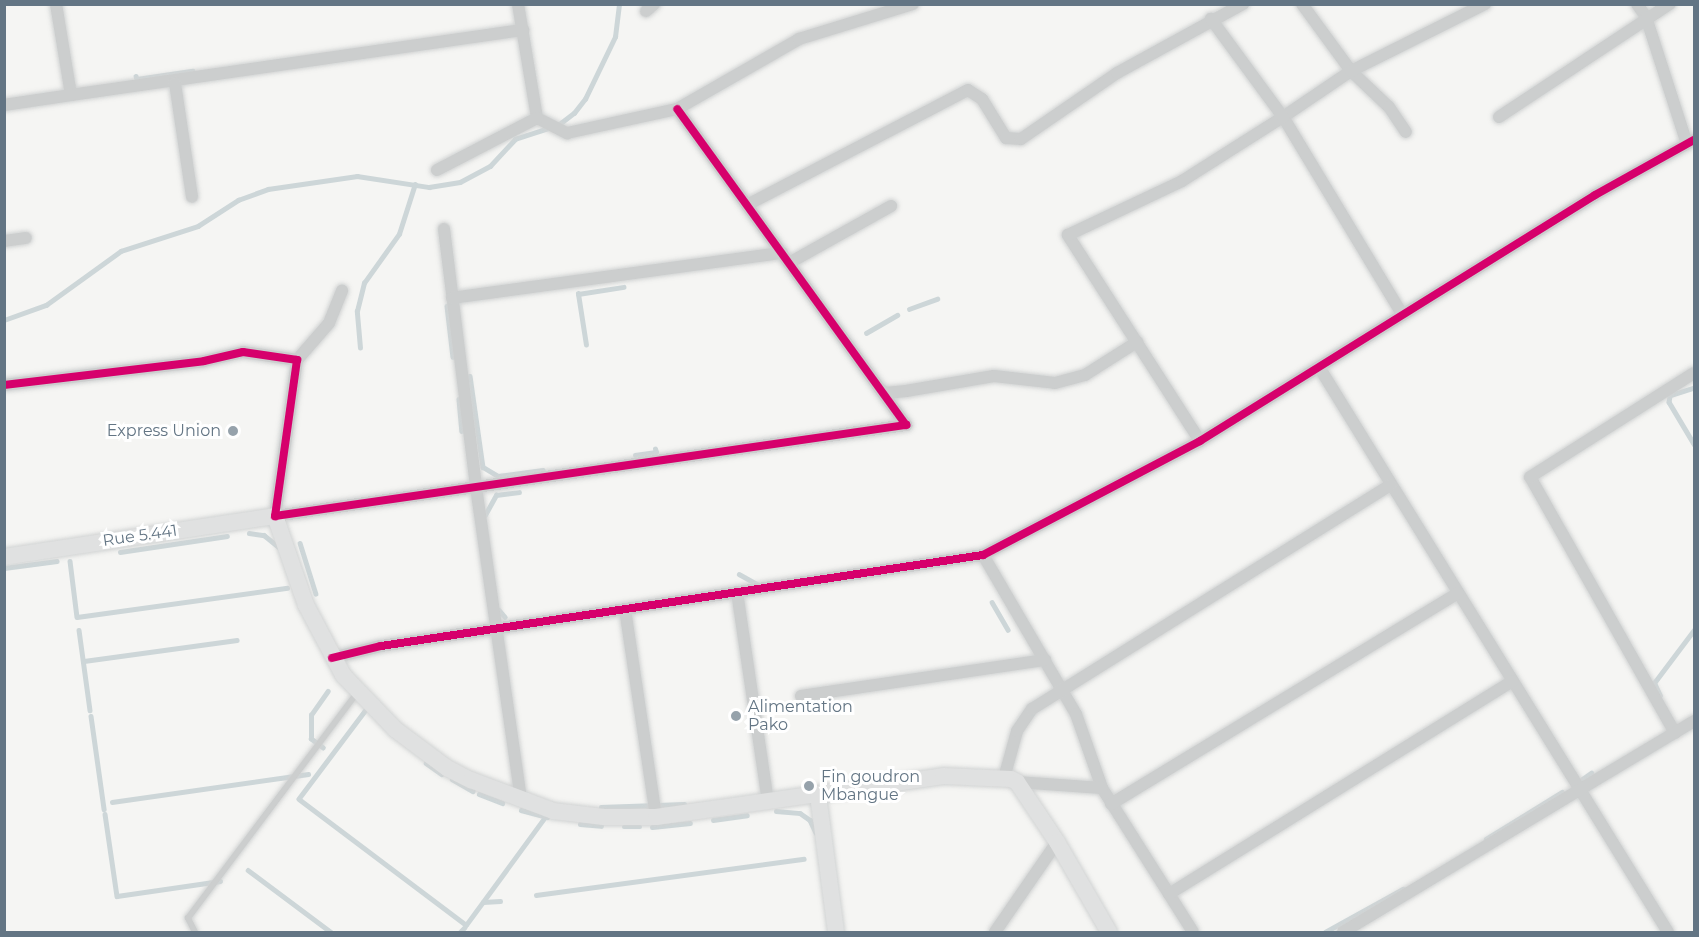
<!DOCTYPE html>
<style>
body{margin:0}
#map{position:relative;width:1699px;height:937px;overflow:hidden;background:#f5f5f3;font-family:Montserrat,sans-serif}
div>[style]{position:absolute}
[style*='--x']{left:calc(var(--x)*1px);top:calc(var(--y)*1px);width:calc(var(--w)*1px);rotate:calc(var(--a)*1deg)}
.stream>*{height:4.5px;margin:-2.25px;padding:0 2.25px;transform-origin:2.25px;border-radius:2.25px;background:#cdd6d8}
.roads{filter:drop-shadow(0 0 2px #d1d3d3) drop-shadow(0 0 2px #d1d3d3)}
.lane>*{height:6px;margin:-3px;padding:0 3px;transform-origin:3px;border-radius:3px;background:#cccece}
.street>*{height:12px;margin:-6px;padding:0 6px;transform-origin:6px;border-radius:6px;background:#cccece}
.secondary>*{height:16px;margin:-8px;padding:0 8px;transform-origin:8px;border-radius:8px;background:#e0e1e1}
.cycleway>*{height:8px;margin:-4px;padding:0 4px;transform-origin:4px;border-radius:4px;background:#d6006c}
.dots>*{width:16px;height:16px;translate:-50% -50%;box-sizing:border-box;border:3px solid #fff;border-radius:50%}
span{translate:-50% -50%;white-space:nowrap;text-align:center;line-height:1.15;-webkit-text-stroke:6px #fff;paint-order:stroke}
.poi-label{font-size:16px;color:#637584}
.right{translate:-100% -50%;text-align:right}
.left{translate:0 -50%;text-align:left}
.street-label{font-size:16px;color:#637584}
.frame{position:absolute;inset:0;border:6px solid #637584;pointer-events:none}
</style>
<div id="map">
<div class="stream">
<i style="--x:136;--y:76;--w:3;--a:72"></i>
<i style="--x:137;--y:79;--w:56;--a:-8.3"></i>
<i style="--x:447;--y:306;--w:51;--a:83.3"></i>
<i style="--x:909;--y:309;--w:30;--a:-20"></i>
<i style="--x:4;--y:320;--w:45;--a:-19.7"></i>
<i style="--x:46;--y:305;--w:92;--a:-35.8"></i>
<i style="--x:121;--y:251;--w:81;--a:-18"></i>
<i style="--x:198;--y:226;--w:48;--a:-33"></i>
<i style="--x:238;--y:200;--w:32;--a:-20"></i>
<i style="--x:268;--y:189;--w:90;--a:-8.3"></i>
<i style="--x:357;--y:176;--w:73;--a:8.7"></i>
<i style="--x:429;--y:187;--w:31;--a:-9"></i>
<i style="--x:460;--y:182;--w:34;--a:-28"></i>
<i style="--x:490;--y:166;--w:37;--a:-47"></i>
<i style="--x:515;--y:139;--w:45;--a:-18"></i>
<i style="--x:558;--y:125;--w:20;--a:-37"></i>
<i style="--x:574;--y:113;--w:18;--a:-52"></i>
<i style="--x:585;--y:99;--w:69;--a:-64.2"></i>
<i style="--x:615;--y:37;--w:33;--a:-83"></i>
<i style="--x:866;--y:333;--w:36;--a:-30"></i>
<i style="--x:586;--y:345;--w:52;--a:-98.9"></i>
<i style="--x:578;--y:294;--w:46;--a:-8.8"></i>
<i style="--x:360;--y:348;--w:37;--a:-95"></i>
<i style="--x:357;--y:311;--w:29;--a:-76"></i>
<i style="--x:364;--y:283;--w:60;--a:-54.5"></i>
<i style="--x:399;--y:234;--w:52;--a:-72.3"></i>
<i style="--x:470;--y:376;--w:92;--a:81.9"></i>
<i style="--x:483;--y:467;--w:17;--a:31"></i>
<i style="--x:498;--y:476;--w:45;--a:-7.6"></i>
<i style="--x:1694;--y:388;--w:25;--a:162"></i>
<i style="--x:1670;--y:396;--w:6;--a:99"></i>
<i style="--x:1669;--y:402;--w:49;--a:59.2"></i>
<i style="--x:459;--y:399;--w:32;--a:85"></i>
<i style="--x:635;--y:455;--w:21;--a:-8"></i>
<i style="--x:656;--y:452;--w:3;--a:-108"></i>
<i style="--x:485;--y:515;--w:23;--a:-61"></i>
<i style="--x:496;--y:495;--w:23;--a:-7"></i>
<i style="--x:249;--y:533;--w:15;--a:8"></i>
<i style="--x:264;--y:535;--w:19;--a:39"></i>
<i style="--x:300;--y:543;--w:53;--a:72.6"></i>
<i style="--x:120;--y:552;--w:108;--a:-8.5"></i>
<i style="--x:70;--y:561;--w:56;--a:82.9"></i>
<i style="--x:77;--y:617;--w:212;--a:-7.9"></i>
<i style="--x:4;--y:568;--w:53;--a:-7.5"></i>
<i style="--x:739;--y:574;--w:21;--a:29"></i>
<i style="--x:992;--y:602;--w:32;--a:60"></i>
<i style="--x:499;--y:610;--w:9;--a:49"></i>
<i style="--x:79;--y:630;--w:81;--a:82.2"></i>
<i style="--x:84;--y:661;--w:154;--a:-7.8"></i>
<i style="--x:1660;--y:696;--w:14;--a:-115"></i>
<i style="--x:1654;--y:683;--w:66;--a:-53"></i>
<i style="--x:366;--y:710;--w:111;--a:127"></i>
<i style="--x:299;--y:799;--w:209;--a:37"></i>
<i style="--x:466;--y:925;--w:134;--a:-53.8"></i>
<i style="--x:91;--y:716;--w:94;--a:82"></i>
<i style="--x:323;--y:748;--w:15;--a:-143"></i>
<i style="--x:311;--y:739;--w:24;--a:-90"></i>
<i style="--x:311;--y:715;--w:29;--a:-55"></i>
<i style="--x:426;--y:763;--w:19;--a:35"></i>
<i style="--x:452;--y:779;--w:24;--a:30"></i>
<i style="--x:1578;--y:782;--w:16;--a:-35"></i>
<i style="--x:479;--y:794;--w:25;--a:21"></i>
<i style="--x:112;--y:802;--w:198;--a:-8.1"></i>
<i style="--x:601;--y:807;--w:83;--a:-2.1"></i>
<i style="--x:521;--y:810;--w:27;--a:15"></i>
<i style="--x:776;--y:811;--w:24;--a:5"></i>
<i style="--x:800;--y:813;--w:12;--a:35"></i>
<i style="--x:810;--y:820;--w:14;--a:65"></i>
<i style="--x:105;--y:814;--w:83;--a:81.7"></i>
<i style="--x:117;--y:896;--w:104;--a:-8.3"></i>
<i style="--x:713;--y:820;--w:34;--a:-8"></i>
<i style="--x:580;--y:824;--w:21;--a:5"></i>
<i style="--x:624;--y:827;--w:16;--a:0"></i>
<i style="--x:652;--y:827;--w:38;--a:-6"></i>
<i style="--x:1486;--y:839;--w:89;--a:-31.7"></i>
<i style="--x:248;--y:870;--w:104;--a:36.8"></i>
<i style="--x:536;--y:895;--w:270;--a:-7.7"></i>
<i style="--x:483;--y:902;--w:17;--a:-3"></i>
<i style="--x:460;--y:932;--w:6;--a:-45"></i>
<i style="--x:1325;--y:932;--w:89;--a:-28.9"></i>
</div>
<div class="roads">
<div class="lane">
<i style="--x:195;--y:932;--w:16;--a:-117"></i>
<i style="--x:188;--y:918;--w:281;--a:-53.1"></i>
</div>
<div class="street">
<i style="--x:56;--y:4;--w:92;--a:80.6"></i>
<i style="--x:71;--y:95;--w:457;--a:-8.2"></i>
<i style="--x:518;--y:4;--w:116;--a:80.5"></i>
<i style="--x:1302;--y:4;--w:83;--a:53.8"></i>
<i style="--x:1351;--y:71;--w:52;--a:43.5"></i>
<i style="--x:1389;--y:107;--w:30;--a:56"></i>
<i style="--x:1637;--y:4;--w:16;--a:55"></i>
<i style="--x:1646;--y:17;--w:133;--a:72.1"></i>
<i style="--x:646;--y:11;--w:11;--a:-41"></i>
<i style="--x:175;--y:83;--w:115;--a:81.5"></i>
<i style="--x:4;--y:105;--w:68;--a:-8.5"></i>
<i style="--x:1499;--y:117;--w:205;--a:-33.5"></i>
<i style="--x:537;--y:118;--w:34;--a:27"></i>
<i style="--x:567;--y:133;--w:113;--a:-12.3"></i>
<i style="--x:677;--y:109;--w:141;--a:-29.8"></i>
<i style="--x:799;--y:39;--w:119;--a:-17.1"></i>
<i style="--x:437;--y:170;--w:113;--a:-27.5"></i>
<i style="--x:747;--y:205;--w:249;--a:-27.5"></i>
<i style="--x:968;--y:90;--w:17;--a:33"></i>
<i style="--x:982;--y:99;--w:46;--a:58.4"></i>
<i style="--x:1006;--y:138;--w:15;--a:4"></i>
<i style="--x:1021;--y:139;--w:116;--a:-34.5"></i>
<i style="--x:1117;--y:73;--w:144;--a:-28.7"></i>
<i style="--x:444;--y:229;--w:260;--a:82.9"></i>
<i style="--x:476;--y:487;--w:316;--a:81.8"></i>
<i style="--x:4;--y:241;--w:22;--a:-8"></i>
<i style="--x:789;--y:263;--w:117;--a:-29.2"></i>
<i style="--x:452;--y:298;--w:333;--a:-7.8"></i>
<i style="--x:1402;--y:314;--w:230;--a:-121.1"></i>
<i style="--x:1283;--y:117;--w:82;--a:-34.1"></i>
<i style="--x:1351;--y:71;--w:150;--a:-26.6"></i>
<i style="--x:297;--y:360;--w:49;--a:-49.1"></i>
<i style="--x:329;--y:323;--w:35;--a:-68"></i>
<i style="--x:1319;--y:367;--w:664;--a:58.3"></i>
<i style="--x:4;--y:385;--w:201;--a:-6.8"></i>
<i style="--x:204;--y:361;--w:40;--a:-13"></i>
<i style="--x:243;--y:352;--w:55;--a:8.4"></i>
<i style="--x:297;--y:360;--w:158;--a:98"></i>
<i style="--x:275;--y:516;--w:638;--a:-8.21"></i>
<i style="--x:906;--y:425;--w:390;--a:-125.9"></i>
<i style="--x:880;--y:389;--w:7;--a:34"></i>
<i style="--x:886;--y:393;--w:20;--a:-6"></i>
<i style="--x:906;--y:391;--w:89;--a:-9.7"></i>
<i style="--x:994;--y:376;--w:61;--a:6.5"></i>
<i style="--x:1055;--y:383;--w:31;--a:-15"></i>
<i style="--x:1085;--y:375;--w:62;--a:-32.4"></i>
<i style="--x:1200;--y:441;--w:245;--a:-122.7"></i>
<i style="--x:1068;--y:235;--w:126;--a:-25.3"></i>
<i style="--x:1182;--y:181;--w:120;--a:-32.4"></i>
<i style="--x:1283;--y:117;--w:122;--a:-126.3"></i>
<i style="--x:983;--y:555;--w:184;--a:59.7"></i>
<i style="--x:1076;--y:714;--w:78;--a:70.6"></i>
<i style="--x:1102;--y:788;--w:170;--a:57.7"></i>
<i style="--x:737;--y:592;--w:212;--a:81.6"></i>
<i style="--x:625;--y:609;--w:210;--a:81.5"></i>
<i style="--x:332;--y:658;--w:50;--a:-13.8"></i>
<i style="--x:381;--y:646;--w:609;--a:-8.6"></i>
<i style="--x:983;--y:555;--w:245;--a:-27.7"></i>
<i style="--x:1200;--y:441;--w:465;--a:-31.9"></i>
<i style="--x:1595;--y:195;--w:113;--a:-29.1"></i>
<i style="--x:801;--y:696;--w:247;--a:-8.4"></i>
<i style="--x:1675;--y:733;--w:294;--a:-119.5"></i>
<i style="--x:1530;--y:477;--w:194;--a:-32.4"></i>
<i style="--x:1004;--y:778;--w:49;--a:-74.5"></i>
<i style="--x:1017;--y:731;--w:27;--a:-56"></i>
<i style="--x:1032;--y:709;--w:423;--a:-32"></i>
<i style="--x:1017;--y:782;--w:85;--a:4"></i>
<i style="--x:1111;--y:804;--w:406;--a:-31.3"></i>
<i style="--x:1169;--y:894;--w:404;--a:-31.8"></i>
<i style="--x:995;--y:932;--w:109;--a:-55.4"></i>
<i style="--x:1343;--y:932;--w:410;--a:-31"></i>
</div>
<div class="secondary">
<i style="--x:4;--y:557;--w:274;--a:-8.6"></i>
<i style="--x:275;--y:516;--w:94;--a:70.8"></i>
<i style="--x:306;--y:605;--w:79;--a:62.1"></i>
<i style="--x:343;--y:675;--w:76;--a:46.1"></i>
<i style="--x:396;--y:730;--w:64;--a:36.7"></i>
<i style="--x:447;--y:768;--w:27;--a:27"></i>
<i style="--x:471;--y:780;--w:88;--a:20.7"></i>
<i style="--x:553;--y:811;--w:51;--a:6.7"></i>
<i style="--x:604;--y:817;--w:52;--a:0"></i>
<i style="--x:656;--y:817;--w:290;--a:-8.1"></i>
<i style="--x:943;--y:776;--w:68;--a:2.5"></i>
<i style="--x:1011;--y:779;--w:7;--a:27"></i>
<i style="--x:1017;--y:782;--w:72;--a:56.3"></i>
<i style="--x:1057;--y:842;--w:104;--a:60"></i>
<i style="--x:818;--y:795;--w:138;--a:82.5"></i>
</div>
</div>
<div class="cycleway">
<i style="--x:4;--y:385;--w:201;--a:-6.8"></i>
<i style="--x:204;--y:361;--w:40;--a:-13"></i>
<i style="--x:243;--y:352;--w:55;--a:8.4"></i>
<i style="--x:297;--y:360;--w:158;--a:98"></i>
<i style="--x:275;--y:516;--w:638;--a:-8.21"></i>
<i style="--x:906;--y:425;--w:390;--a:-125.9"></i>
<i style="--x:332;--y:658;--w:50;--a:-13.8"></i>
<i style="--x:381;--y:646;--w:609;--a:-8.6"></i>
<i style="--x:983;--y:555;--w:245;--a:-27.7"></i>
<i style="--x:1200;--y:441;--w:465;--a:-31.9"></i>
<i style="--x:1595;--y:195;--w:113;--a:-29.1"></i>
</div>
<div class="dots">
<i style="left:233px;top:431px;background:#96a2ab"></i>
<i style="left:736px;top:716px;background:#96a2ab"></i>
<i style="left:809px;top:786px;background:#96a2ab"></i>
</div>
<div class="poi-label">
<span class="right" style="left:221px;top:431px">Express Union</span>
<span class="left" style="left:748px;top:716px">Alimentation<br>Pako</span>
<span class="left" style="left:821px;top:786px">Fin goudron<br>Mbangue</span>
</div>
<div class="street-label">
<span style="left:140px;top:536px;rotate:-8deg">Rue 5.441</span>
</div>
<div class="frame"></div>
</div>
